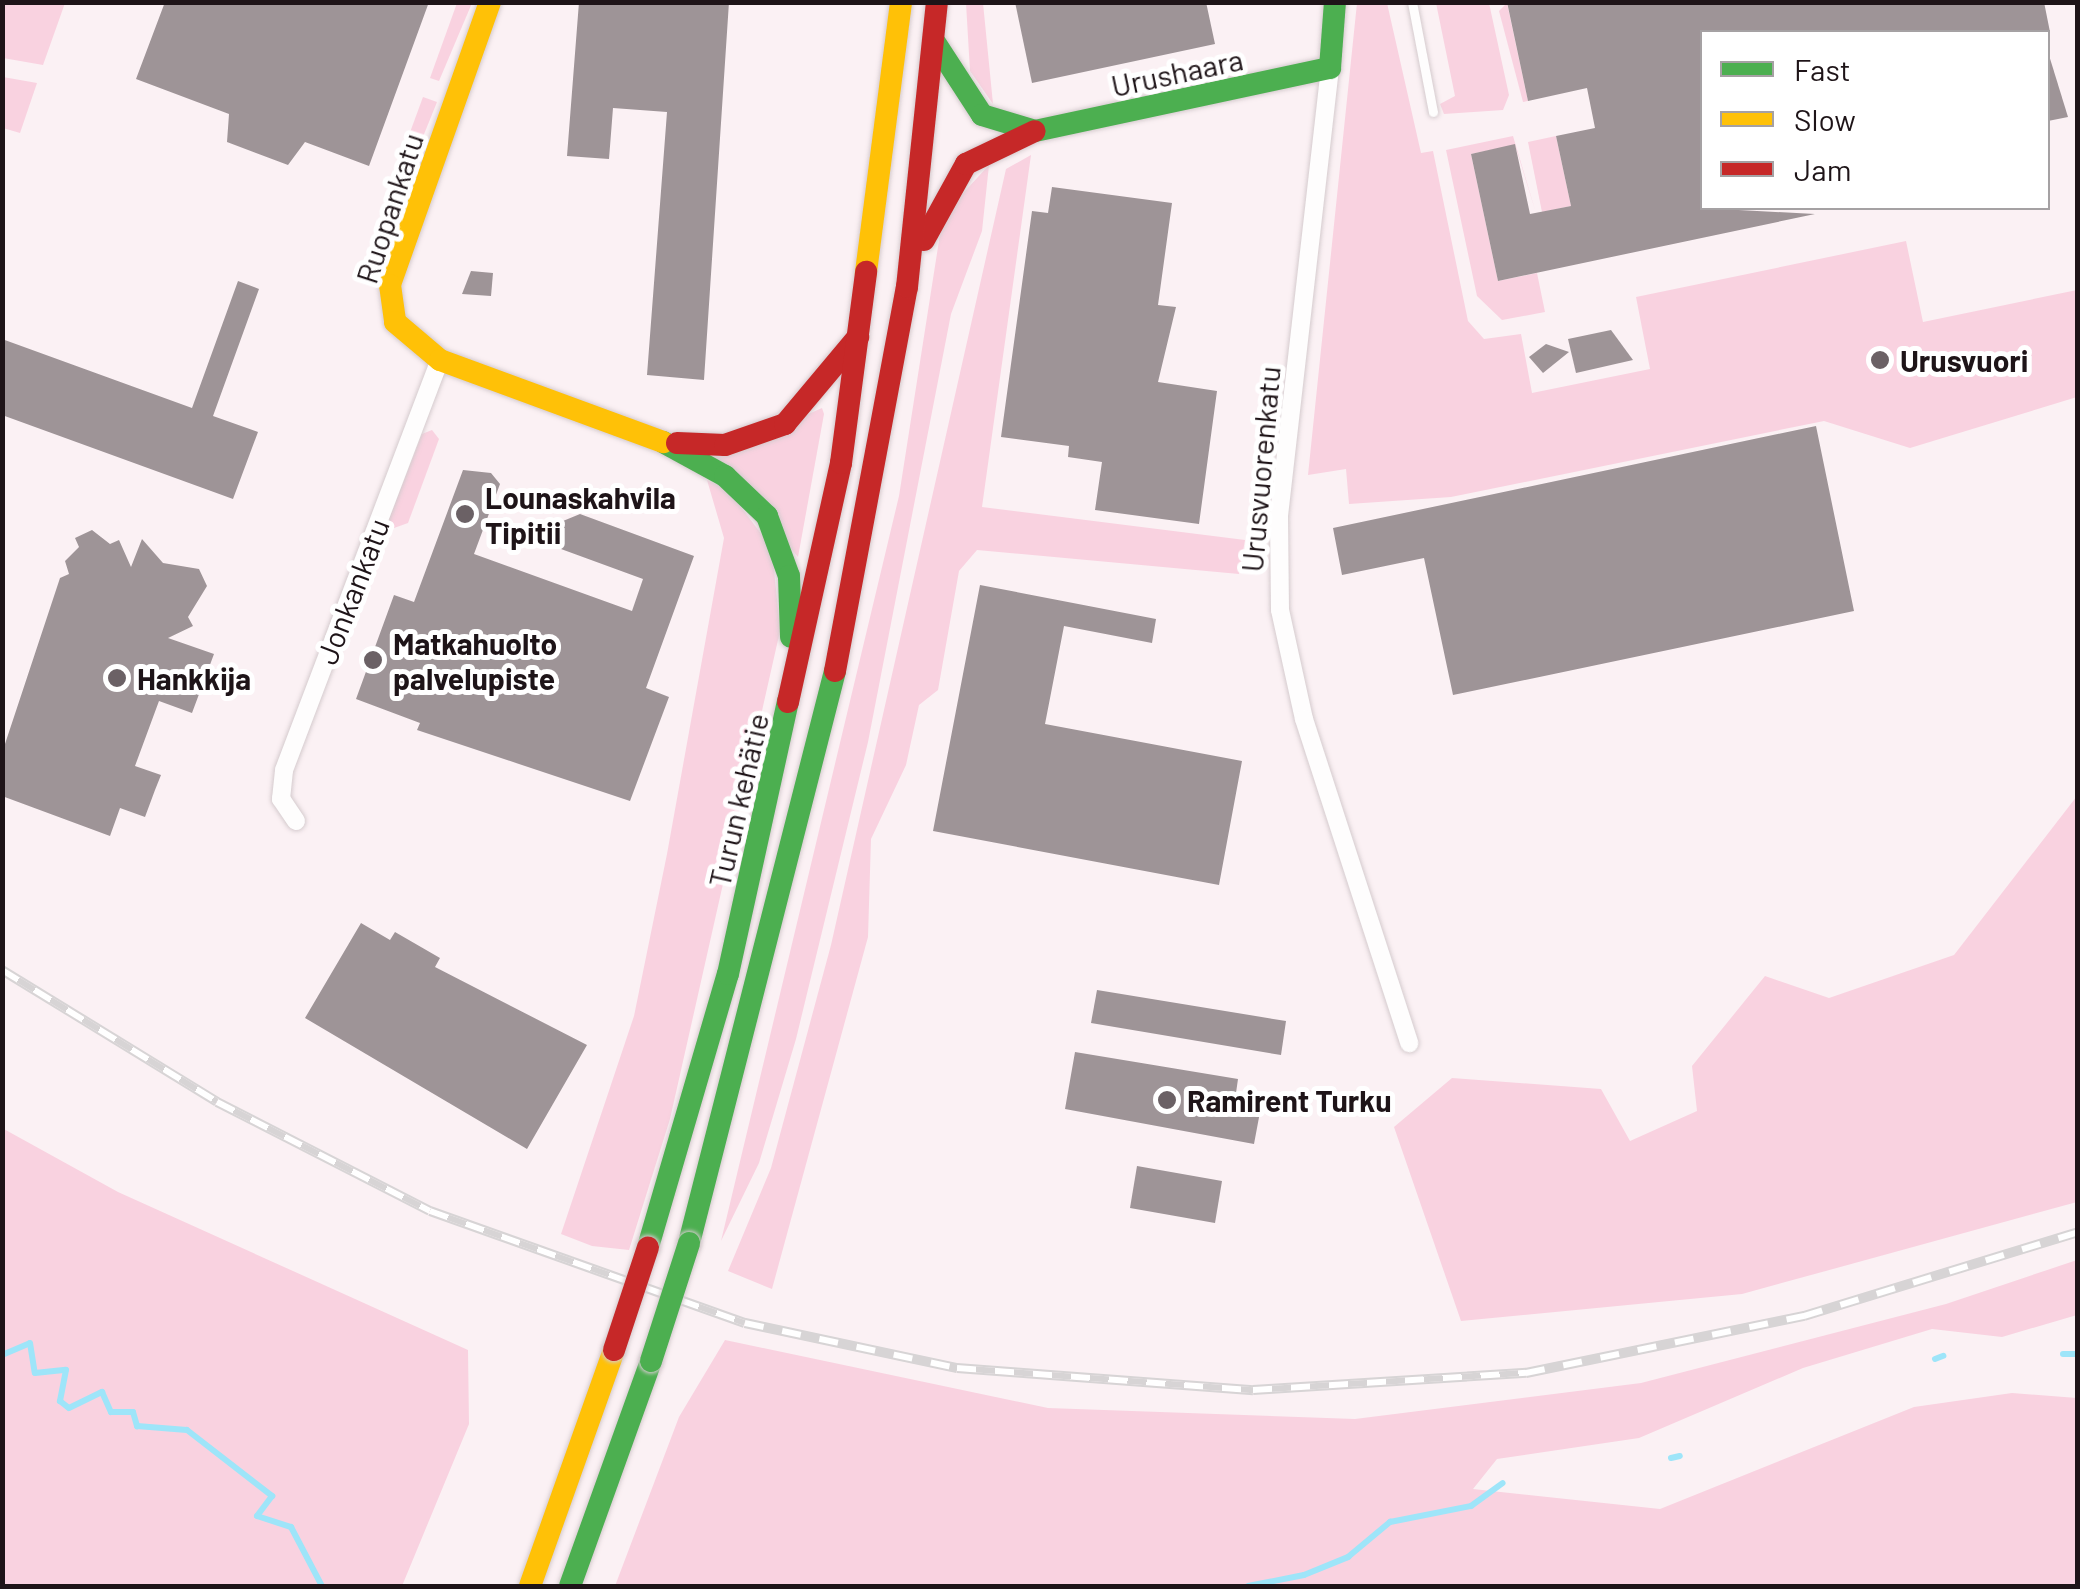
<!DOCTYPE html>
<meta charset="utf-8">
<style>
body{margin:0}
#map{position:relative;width:2080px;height:1589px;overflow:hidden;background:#fbf1f4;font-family:Barlow,sans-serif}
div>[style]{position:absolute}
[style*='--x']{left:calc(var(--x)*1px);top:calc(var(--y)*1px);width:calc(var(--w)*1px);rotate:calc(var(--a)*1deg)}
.green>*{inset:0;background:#f9d2e0}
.stream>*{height:6px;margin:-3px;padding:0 3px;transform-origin:3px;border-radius:3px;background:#9ee5f9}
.building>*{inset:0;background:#9e9497}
.roads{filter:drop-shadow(0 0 2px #d5cbce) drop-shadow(0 0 2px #d5cbce)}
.lane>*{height:9px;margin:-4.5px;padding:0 4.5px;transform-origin:4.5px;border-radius:4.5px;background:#fefdfd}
.street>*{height:18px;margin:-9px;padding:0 9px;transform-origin:9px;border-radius:9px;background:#fefdfd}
.fast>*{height:22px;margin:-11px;padding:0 11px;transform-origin:11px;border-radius:11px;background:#4caf50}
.slow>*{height:22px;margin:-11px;padding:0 11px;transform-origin:11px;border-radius:11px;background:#ffc107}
.jam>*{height:22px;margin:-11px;padding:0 11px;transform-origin:11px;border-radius:11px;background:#c62828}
.rail>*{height:10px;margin-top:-5px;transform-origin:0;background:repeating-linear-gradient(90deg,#fff 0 19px,#d7d4d5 0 38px);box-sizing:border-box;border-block:2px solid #d7d4d5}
.bridges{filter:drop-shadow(0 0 2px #d5cbce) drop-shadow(0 0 2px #d5cbce)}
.fast-bridge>*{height:22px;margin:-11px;padding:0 11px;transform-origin:11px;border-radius:11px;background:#4caf50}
.jam-bridge>*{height:22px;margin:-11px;padding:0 11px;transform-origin:11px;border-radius:11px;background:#c62828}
.dots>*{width:28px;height:28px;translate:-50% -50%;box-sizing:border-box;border:5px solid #fff;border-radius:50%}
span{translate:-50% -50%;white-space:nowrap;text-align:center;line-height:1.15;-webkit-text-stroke:10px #fff;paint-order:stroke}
.street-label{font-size:30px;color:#1e1418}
.poi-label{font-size:30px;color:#1e1418;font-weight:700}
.left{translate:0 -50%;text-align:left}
.frame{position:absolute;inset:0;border:5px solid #1e1418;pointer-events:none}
.legend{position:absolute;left:1700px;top:30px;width:350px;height:180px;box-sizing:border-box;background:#fff;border:2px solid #a5a1a3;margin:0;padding:12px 18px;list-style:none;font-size:30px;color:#1e1418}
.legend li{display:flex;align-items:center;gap:20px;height:50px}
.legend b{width:50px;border:2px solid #a5a1a3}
</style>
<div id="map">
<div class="green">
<i style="clip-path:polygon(2px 3px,65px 3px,43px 65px,3px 58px)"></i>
<i style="clip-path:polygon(457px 3px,472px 3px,439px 81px,430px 78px)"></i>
<i style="clip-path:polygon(966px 3px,983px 3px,993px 104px,970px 71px)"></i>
<i style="clip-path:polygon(1357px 3px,1387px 3px,1421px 153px,1433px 151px,1468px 321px,1484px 339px,1521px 334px,1532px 393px,1650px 369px,1636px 297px,1906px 241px,1923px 322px,2077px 290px,2077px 397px,1910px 448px,1824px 421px,1451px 497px,1349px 504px,1346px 469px,1308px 475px)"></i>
<i style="clip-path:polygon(1436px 3px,1489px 3px,1509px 95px,1503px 110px,1444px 114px,1440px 104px,1455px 96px)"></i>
<i style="clip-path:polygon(1507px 3px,1528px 101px,1523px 102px,1499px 11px)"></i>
<i style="clip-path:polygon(3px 77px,37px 83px,20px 133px,3px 128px)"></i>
<i style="clip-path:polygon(423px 97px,437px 102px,393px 211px,384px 203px)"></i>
<i style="clip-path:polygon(1513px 136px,1536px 213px,1515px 145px,1471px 154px,1498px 281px,1537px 273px,1545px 312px,1502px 320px,1477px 296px,1446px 150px)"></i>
<i style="clip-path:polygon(1556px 136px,1571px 206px,1542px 212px,1528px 142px)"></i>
<i style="clip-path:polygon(1031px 155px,982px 507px,1245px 540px,1239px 574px,977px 550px,959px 571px,938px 690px,919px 705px,906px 765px,871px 839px,868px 937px,772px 1289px,728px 1271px,771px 1168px,831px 945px,1006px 169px)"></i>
<i style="clip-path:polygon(989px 165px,982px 231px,951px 314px,868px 742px,796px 1039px,759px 1163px,721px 1241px,899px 496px,943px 215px)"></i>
<i style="clip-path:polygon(822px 408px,824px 414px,798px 557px,714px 456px)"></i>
<i style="clip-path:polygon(432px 430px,439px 439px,408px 523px,394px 528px,389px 519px,422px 434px)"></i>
<i style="clip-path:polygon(707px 480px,728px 490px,772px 548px,780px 631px,670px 1119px,629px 1250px,592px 1246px,561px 1234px,634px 1016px,667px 854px,724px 538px)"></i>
<i style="clip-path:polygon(2077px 796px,2077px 1202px,1742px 1294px,1461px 1321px,1394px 1127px,1452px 1078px,1601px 1089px,1630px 1141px,1697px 1111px,1692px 1066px,1765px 976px,1829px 998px,1954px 955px)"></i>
<i style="clip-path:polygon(2px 1128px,118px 1192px,468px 1350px,469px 1424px,402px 1586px,3px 1586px)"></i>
<i style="clip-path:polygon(2077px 1260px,2077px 1315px,2002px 1337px,1932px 1329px,1803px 1368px,1639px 1438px,1497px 1459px,1473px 1489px,1660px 1509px,1914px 1407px,2012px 1393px,2077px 1398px,2077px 1586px,615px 1586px,679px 1417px,725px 1340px,1048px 1408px,1355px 1419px,1641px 1383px,1946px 1304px)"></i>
</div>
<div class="stream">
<i style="--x:2063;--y:1354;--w:15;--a:0"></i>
<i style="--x:2;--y:1355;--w:30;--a:-23"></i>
<i style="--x:30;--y:1343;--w:30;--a:81"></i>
<i style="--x:35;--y:1373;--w:31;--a:-6"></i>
<i style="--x:66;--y:1370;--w:32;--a:101"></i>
<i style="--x:60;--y:1401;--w:11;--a:38"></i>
<i style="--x:69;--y:1408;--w:37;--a:-26"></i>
<i style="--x:102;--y:1392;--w:22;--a:66"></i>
<i style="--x:111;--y:1412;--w:22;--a:0"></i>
<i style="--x:133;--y:1412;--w:15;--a:74"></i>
<i style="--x:137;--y:1426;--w:50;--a:4.6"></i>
<i style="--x:187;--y:1430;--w:108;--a:37.8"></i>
<i style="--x:272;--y:1496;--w:25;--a:127"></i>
<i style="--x:257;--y:1516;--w:36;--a:18"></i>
<i style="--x:291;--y:1527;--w:67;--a:62.3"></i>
<i style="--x:1935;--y:1359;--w:9;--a:-21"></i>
<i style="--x:1671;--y:1458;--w:9;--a:-13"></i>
<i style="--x:1248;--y:1586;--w:57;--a:-11.1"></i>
<i style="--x:1304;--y:1575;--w:48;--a:-22.2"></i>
<i style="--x:1348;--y:1557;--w:55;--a:-39.8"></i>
<i style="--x:1390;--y:1522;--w:83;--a:-11.2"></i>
<i style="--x:1471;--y:1506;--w:39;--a:-36"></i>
</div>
<div class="building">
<i style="clip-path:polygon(165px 2px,429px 2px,369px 166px,305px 142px,288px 165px,227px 142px,229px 114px,136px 79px)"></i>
<i style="clip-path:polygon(579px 2px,729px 2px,704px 380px,647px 375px,667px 112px,613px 108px,609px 159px,567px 156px)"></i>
<i style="clip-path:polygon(1015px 2px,1206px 2px,1215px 44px,1032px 83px)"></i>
<i style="clip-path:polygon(1507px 2px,2044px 2px,2050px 32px,1702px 32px,1702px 208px,1815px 214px,1498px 281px,1471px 154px,1515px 144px,1530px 214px,1571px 206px,1556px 136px,1595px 128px,1587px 88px,1528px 101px)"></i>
<i style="clip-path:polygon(2048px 52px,2068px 117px,2048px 121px)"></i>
<i style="clip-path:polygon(1052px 187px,1172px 203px,1158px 305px,1176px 307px,1158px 382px,1217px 391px,1199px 524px,1095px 510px,1102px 462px,1068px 457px,1069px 446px,1001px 437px,1032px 211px,1048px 213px)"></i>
<i style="clip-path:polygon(471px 271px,493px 273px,491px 296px,462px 294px)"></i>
<i style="clip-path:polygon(238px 281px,259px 289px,213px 416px,258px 432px,233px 499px,2px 415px,2px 339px,192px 408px)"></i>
<i style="clip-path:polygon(1611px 330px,1633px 360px,1576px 373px,1568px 339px)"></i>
<i style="clip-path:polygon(1546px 344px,1569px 352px,1543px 373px,1529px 357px)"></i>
<i style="clip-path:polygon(1816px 426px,1854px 611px,1453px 695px,1424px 558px,1342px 575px,1333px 528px)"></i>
<i style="clip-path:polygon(463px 470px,491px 473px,500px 484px,474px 554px,632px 611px,643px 579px,561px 549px,563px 521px,580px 514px,694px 556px,646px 688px,669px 697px,630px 801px,417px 730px,420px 723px,356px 699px,394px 595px,414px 602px)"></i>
<i style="clip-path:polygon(92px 530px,110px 544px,119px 540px,131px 567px,142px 539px,163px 563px,199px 569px,207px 586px,188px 617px,193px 626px,168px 638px,214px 654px,192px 713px,159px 701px,135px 766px,161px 775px,155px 790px,145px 817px,120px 808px,110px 836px,2px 796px,2px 753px,60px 578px,69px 574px,65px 561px,79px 547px,75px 538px)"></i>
<i style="clip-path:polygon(980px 585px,1156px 619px,1152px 643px,1064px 626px,1045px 724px,1242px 761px,1219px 885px,933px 831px)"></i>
<i style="clip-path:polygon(361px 923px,390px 940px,395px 932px,440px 958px,435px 967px,587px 1045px,527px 1149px,305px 1018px)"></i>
<i style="clip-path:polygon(1097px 990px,1286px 1021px,1281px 1055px,1091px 1023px)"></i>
<i style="clip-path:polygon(1075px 1052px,1238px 1079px,1234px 1107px,1260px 1112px,1254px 1144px,1065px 1109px)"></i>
<i style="clip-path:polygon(1137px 1166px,1222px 1181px,1215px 1223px,1130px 1208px)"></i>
</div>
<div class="roads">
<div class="lane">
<i style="--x:1412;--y:2;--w:112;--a:79.2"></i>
</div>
<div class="street">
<i style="--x:1330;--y:68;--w:450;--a:96.5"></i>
<i style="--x:1279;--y:515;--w:95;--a:89.4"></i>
<i style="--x:1280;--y:610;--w:112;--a:77.6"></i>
<i style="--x:1304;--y:719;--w:341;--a:72"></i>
<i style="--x:296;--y:821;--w:27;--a:-124"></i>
<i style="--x:281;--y:799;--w:29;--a:-84"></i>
<i style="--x:284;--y:770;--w:439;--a:-69.2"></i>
</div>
<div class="fast">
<i style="--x:934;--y:41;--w:88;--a:57"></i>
<i style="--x:982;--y:115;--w:55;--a:16.8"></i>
<i style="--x:1035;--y:131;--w:302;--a:-12.1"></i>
<i style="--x:1330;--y:68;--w:66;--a:-85.7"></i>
<i style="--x:663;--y:442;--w:71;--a:28.7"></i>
<i style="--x:725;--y:476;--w:58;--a:43.6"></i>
<i style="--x:767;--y:516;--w:64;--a:69.9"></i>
<i style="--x:789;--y:576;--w:61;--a:88.1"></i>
<i style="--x:689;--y:1243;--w:590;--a:-75.68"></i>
<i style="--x:648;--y:1247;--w:284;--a:-73.7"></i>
<i style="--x:728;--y:974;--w:279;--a:-77.6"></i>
<i style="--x:570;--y:1586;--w:239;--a:-70.2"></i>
</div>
<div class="slow">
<i style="--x:490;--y:2;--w:300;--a:109.5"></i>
<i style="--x:390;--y:285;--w:37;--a:82"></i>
<i style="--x:395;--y:322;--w:59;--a:40.2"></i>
<i style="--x:440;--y:360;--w:238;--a:20.2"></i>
<i style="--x:866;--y:272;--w:272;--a:-82.6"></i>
<i style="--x:530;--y:1586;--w:251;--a:-70.4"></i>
</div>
<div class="jam">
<i style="--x:924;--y:240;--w:87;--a:-61.1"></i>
<i style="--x:966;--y:164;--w:76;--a:-25.6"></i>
<i style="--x:677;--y:443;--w:48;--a:2.4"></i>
<i style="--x:725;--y:445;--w:64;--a:-19.3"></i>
<i style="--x:785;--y:424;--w:114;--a:-50"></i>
<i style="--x:835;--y:671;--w:391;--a:-79.4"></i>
<i style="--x:907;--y:287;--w:287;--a:-84"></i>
<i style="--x:788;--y:702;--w:245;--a:-77.5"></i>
<i style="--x:841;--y:463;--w:193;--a:-82.5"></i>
</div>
</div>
<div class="rail">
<i style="--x:2;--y:970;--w:252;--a:31.5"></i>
<i style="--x:217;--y:1102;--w:239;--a:27.1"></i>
<i style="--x:430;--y:1211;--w:334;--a:19.6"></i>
<i style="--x:745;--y:1323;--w:217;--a:12"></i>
<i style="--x:957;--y:1368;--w:297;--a:4.3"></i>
<i style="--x:1253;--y:1390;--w:274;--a:-3.6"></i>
<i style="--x:1526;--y:1373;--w:284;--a:-11.6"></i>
<i style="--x:1804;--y:1316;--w:287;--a:-17"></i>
</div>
<div class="bridges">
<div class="fast-bridge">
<i style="--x:651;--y:1361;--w:124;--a:-72.1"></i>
</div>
<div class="jam-bridge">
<i style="--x:614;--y:1350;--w:108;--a:-71.7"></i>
</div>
</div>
<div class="dots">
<i style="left:1880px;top:360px;background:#6b6165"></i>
<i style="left:465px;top:514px;background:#6b6165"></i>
<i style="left:373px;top:660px;background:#6b6165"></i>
<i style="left:117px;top:678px;background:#6b6165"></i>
<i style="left:1167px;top:1100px;background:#6b6165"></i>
</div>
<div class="street-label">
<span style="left:1177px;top:72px;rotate:-12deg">Urushaara</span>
<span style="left:389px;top:208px;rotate:-72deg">Ruopankatu</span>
<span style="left:1260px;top:469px;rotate:-85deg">Urusvuorenkatu</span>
<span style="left:352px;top:591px;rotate:-69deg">Jonkankatu</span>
<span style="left:738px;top:800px;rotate:-77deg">Turun kehätie</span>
</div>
<div class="poi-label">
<span class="left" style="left:1900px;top:360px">Urusvuori</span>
<span class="left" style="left:485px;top:514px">Lounaskahvila<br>Tipitii</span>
<span class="left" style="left:393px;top:660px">Matkahuolto<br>palvelupiste</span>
<span class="left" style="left:137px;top:678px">Hankkija</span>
<span class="left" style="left:1187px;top:1100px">Ramirent Turku</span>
</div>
<div class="frame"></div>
<ul class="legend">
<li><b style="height:12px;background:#4caf50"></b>Fast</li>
<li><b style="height:12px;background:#ffc107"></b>Slow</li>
<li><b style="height:12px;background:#c62828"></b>Jam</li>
</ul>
</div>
